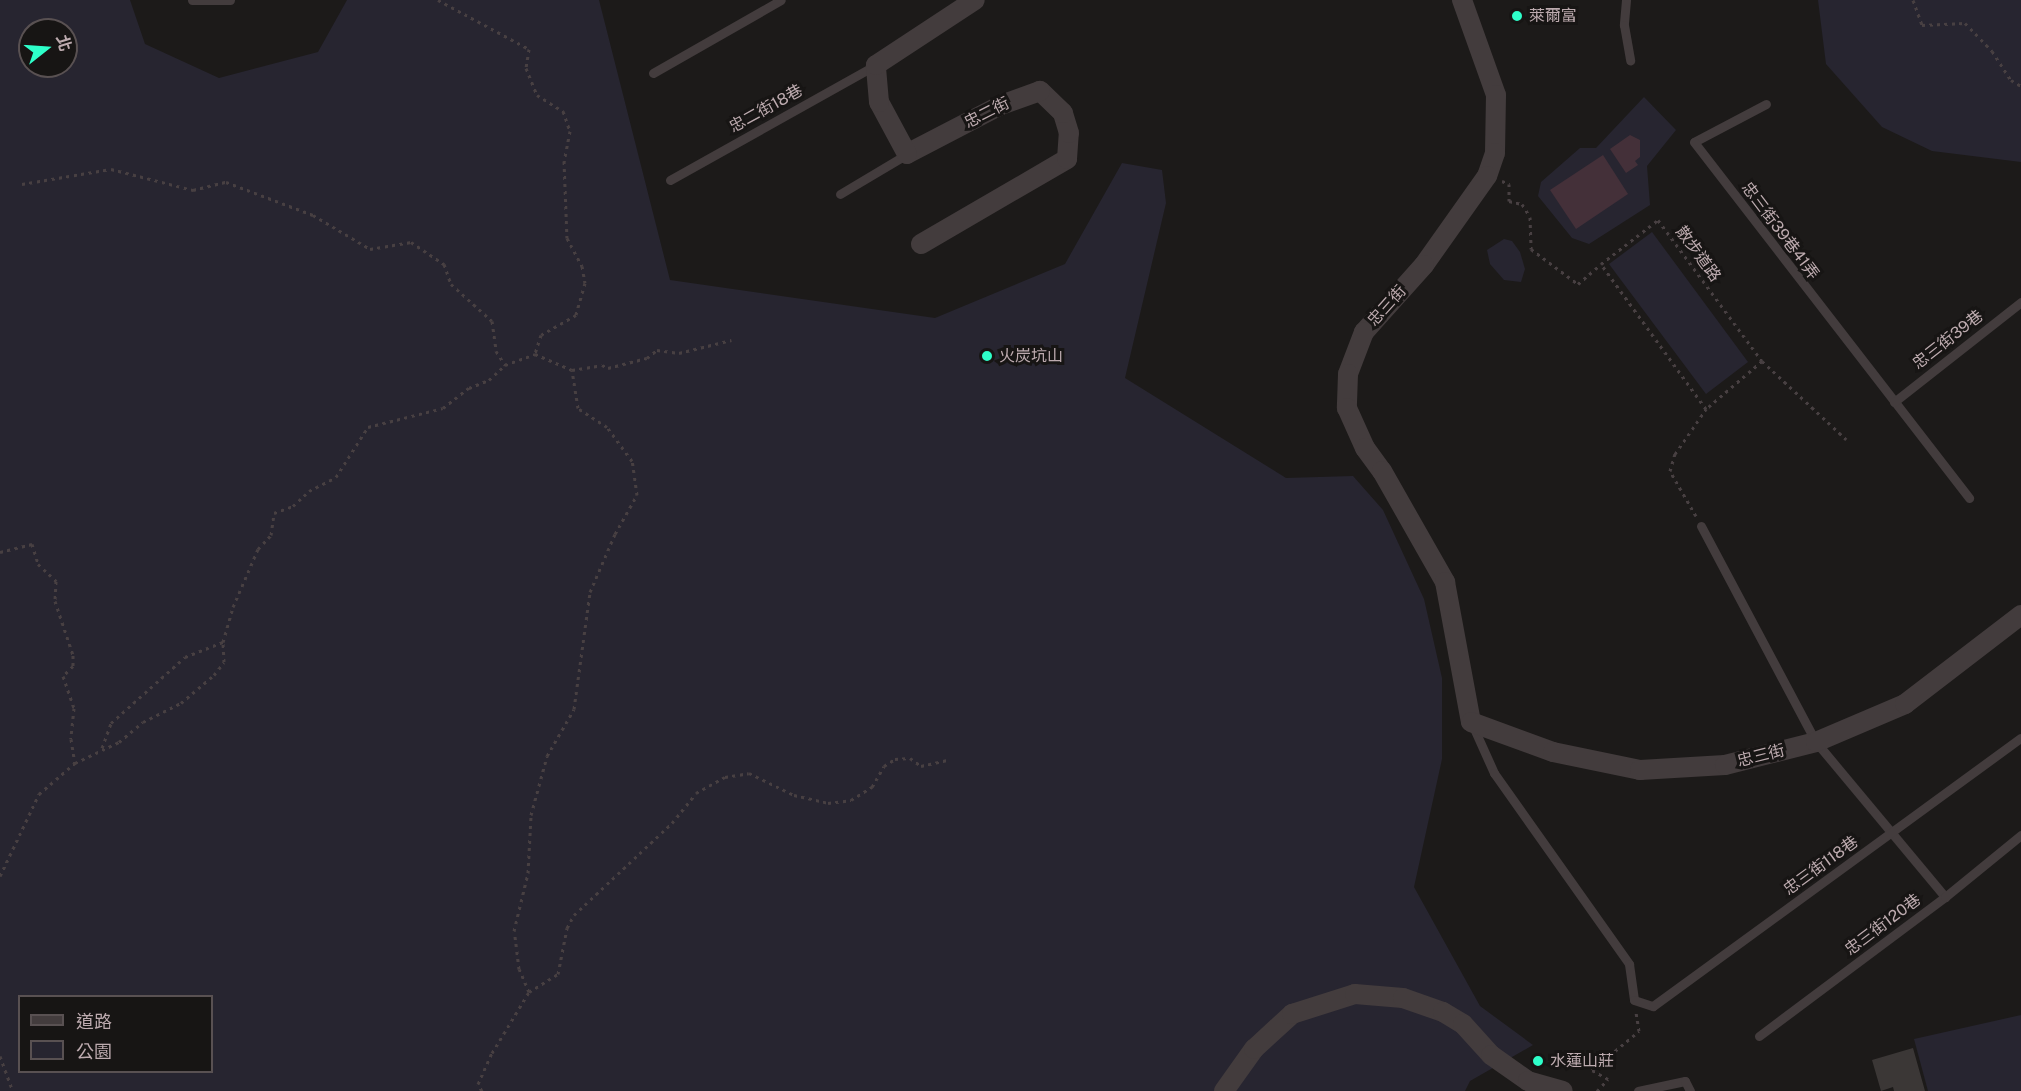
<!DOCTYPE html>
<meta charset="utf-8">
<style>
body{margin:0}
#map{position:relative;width:2021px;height:1091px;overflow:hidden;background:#1c1a19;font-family:"Public Sans","Noto Sans TC",sans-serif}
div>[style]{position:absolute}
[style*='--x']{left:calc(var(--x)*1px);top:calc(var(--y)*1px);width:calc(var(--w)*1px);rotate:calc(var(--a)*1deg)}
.green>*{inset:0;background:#272530}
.water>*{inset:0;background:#443039}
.building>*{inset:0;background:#3b3736}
.path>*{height:3px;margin-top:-1.5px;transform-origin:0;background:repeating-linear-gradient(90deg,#484042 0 3px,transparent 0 7.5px)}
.service>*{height:9px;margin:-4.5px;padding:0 4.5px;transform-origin:4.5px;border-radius:4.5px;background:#433c3d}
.minor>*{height:20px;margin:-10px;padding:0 10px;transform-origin:10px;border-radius:10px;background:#433c3d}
.dots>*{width:16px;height:16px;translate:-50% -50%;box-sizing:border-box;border:3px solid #171514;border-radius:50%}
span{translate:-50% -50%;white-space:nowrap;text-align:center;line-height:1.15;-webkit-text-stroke:6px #171514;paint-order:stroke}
.poi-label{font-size:16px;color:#bdabaf}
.left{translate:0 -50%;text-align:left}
.street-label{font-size:16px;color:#bdabaf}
.legend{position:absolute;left:18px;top:995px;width:195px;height:78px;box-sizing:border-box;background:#171514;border:2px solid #595152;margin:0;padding:8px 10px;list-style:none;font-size:18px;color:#bdabaf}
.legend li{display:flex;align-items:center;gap:12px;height:30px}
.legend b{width:30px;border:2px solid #595152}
.north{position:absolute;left:18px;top:18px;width:60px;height:60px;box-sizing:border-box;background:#171514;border:2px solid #595152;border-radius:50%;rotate:73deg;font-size:16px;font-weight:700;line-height:24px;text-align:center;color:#bdabaf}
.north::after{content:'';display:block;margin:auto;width:21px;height:27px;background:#2effca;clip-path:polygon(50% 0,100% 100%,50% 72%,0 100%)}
</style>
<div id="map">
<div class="green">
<i style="clip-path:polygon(evenodd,0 0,130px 0,145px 44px,219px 78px,318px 52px,347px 0,599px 0,670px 280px,935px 318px,1065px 264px,1122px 163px,1162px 170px,1166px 203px,1125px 378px,1286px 478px,1353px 476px,1383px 510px,1424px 599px,1442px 678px,1442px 759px,1414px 887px,1480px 1006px,1533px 1045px,1470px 1081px,1465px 1091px,0 1091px,0 0,30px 30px,66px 30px,66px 66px,30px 66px,30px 30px,0 0,20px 996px,212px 996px,212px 1072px,20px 1072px,20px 996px)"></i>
<i style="clip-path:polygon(1818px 0,2021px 0,2021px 162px,1932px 151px,1882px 127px,1826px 64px)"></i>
<i style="clip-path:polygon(1644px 97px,1676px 130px,1647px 166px,1650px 205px,1589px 244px,1572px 238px,1538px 196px,1541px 182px,1580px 148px,1596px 148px)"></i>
<i style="clip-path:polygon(1652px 232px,1748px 362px,1706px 394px,1609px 264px)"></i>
<i style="clip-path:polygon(1504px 239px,1512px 241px,1520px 252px,1525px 269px,1521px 282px,1504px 280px,1490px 264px,1487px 250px)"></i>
<i style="clip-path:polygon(2021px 1015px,2021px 1091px,1928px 1091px,1914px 1039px)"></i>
</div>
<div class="water">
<i style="clip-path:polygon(1630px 135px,1640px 140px,1640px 157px,1635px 161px,1638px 165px,1626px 173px,1610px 149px)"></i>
<i style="clip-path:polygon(1603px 155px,1628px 194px,1576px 229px,1550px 190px)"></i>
</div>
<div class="building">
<i style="clip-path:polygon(1913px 1048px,1925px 1091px,1894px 1091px,1893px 1087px,1881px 1091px,1872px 1060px)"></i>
</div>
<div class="path">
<i style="--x:438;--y:0;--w:103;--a:28.3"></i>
<i style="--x:529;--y:49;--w:19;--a:99"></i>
<i style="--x:526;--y:68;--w:29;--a:68"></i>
<i style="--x:537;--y:95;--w:31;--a:32"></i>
<i style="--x:563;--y:111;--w:21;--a:71"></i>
<i style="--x:570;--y:131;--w:31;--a:101"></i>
<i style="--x:564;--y:161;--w:77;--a:87.8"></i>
<i style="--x:567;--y:238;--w:32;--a:62"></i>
<i style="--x:582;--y:266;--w:17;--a:80"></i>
<i style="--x:585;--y:283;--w:33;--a:106"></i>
<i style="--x:576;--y:315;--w:40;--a:150.3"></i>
<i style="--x:541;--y:335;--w:20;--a:108"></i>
<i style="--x:1913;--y:0;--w:27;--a:70"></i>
<i style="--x:1922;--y:25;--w:43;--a:-2.7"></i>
<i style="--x:1965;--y:23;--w:39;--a:46"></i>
<i style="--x:1992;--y:51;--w:35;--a:57"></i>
<i style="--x:2011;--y:80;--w:12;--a:31"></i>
<i style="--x:1502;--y:181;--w:8;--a:23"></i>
<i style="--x:1509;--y:184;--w:17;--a:90"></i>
<i style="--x:1509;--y:201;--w:13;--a:13"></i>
<i style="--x:1522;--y:204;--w:15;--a:58"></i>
<i style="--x:1530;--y:217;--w:32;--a:88"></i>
<i style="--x:1531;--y:249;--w:59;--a:36.7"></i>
<i style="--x:1578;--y:284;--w:30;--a:-41"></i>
<i style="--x:22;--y:184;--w:90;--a:-9.6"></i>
<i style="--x:111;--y:169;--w:85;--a:14.4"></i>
<i style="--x:193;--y:190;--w:34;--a:-14"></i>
<i style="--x:226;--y:182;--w:93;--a:20.8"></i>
<i style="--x:313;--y:215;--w:66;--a:30.8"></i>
<i style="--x:370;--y:249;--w:42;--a:-9.7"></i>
<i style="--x:411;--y:242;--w:40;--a:34"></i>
<i style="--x:444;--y:264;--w:21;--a:71"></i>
<i style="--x:451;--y:284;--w:55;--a:42.1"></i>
<i style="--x:492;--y:321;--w:30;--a:82"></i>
<i style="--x:496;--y:351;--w:17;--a:57"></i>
<i style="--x:1762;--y:361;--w:74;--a:139.4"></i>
<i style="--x:1706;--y:409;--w:179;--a:-125.9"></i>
<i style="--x:1601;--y:264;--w:72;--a:-37.7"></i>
<i style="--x:1658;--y:220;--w:175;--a:53.6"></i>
<i style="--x:1762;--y:361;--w:115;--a:42.9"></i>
<i style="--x:1696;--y:516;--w:52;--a:-120"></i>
<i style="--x:1670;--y:471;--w:18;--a:-74"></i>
<i style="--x:1675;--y:454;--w:55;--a:-55.4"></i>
<i style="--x:0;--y:552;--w:33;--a:-14"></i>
<i style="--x:32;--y:544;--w:21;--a:73"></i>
<i style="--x:38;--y:564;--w:25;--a:43"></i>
<i style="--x:56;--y:581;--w:20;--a:93"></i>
<i style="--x:55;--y:601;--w:57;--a:71.6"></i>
<i style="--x:73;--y:655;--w:11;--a:90"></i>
<i style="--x:73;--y:666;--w:14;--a:135"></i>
<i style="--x:63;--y:676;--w:34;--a:71"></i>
<i style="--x:74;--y:708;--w:31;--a:96"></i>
<i style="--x:71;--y:739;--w:24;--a:81"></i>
<i style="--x:102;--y:748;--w:27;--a:-70"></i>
<i style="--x:111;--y:723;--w:99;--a:-41.7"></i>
<i style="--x:185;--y:657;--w:41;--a:-21.5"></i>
<i style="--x:0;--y:876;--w:91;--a:-64.6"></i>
<i style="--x:39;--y:794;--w:48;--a:-40.7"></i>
<i style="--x:75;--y:763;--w:49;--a:-25.5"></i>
<i style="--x:119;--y:742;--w:31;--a:-40"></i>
<i style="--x:143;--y:722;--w:42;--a:-26.6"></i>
<i style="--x:181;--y:703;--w:43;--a:-40.3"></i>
<i style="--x:214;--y:675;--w:16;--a:-52"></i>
<i style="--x:224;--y:662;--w:20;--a:-93"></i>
<i style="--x:223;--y:642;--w:36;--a:-74"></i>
<i style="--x:233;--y:607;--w:63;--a:-66.7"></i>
<i style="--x:258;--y:549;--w:19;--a:-47"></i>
<i style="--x:271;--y:535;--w:22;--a:-82"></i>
<i style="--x:274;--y:513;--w:20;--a:-20"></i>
<i style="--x:293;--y:506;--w:22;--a:-43"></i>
<i style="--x:309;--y:491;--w:30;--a:-27"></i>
<i style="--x:336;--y:477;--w:59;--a:-57.4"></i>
<i style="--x:368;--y:427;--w:77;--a:-14.2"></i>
<i style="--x:443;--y:408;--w:33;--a:-38"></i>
<i style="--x:469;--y:388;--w:22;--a:-22"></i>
<i style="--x:489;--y:380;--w:22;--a:-43"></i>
<i style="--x:505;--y:365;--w:32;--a:-20"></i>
<i style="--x:535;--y:354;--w:40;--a:23.4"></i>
<i style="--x:572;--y:370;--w:30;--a:-9"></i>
<i style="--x:602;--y:365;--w:7;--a:27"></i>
<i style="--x:608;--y:368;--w:40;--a:-14.4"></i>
<i style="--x:647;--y:358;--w:13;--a:-39"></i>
<i style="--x:657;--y:350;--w:22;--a:8"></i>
<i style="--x:679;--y:353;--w:54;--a:-14"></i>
<i style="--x:529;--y:992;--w:25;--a:-113"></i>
<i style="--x:519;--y:969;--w:38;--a:-97"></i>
<i style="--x:514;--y:931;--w:60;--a:-76.4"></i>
<i style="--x:528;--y:873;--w:58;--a:-87"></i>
<i style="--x:531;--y:815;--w:61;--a:-74.8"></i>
<i style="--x:547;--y:756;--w:54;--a:-60.1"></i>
<i style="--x:574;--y:709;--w:118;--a:-82.2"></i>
<i style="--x:590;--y:592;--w:63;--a:-66.7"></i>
<i style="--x:615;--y:534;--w:45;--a:-60.6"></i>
<i style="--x:637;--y:495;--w:34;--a:-98"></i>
<i style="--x:632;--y:461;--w:42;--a:-126.3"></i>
<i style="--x:607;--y:427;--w:35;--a:-147"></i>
<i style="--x:578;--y:408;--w:38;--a:-99"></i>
<i style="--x:0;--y:1056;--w:37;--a:70"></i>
<i style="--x:482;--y:1091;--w:8;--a:-120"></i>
<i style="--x:478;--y:1084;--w:34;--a:-66"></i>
<i style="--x:492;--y:1053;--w:71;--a:-58.8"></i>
<i style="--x:529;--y:992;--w:34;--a:-32"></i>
<i style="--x:558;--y:974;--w:47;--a:-78.9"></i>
<i style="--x:567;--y:928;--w:15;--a:-62"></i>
<i style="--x:574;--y:915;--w:134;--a:-43.2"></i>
<i style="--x:672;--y:823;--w:38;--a:-51"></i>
<i style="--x:696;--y:793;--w:33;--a:-29"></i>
<i style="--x:725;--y:777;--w:24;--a:-9"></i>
<i style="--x:749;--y:773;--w:50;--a:26.1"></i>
<i style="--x:794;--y:795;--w:35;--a:13"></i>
<i style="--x:828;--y:803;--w:23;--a:-7"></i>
<i style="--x:851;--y:800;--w:25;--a:-32"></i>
<i style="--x:872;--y:787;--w:24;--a:-60"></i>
<i style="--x:884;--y:766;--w:13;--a:-32"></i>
<i style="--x:895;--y:759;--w:15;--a:-4"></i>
<i style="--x:910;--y:758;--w:14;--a:36"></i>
<i style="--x:921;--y:766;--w:27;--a:-13"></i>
<i style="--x:1597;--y:1091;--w:16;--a:-47"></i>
<i style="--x:1608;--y:1079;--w:18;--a:-151"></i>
<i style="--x:1592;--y:1070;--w:61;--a:-39.7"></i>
<i style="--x:1639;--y:1031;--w:19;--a:-99"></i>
</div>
<div class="service">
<i style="--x:192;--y:0;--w:38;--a:0"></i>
<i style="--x:1626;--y:0;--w:25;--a:95"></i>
<i style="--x:1624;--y:25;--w:36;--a:80"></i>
<i style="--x:653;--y:73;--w:147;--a:-29.7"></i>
<i style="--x:1766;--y:104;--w:81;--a:152.2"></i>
<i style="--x:1694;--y:142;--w:450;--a:52.3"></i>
<i style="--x:670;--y:180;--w:236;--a:-29.2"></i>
<i style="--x:840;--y:194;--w:78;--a:-30.8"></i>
<i style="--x:1894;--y:402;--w:162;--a:-38.2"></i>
<i style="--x:1701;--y:526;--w:245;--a:62"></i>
<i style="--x:1816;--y:742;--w:202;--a:50.2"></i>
<i style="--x:1472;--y:724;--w:54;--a:65.8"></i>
<i style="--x:1494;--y:773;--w:234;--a:54.7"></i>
<i style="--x:1629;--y:964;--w:36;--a:82"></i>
<i style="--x:1634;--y:1000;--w:20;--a:18"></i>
<i style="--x:1653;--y:1006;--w:455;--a:-36.1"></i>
<i style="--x:1759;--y:1036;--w:232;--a:-36.8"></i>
<i style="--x:1945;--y:897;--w:98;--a:-39.2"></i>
<i style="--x:1638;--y:1091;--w:48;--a:-12"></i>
<i style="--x:1685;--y:1081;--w:11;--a:63"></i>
</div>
<div class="minor">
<i style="--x:1462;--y:0;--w:101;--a:70.3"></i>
<i style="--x:1496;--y:95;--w:58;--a:91"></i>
<i style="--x:1495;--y:153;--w:24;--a:109"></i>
<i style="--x:1487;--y:176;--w:109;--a:125.3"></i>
<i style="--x:1424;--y:265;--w:90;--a:131.8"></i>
<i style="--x:1364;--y:332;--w:45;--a:110.9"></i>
<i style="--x:1348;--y:374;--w:34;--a:92"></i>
<i style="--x:1347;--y:408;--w:44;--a:65.8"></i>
<i style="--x:1365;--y:448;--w:29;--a:54"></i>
<i style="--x:1382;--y:471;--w:128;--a:60.4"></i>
<i style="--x:1445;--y:582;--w:142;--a:79.5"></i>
<i style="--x:1471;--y:722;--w:87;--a:20.1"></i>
<i style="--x:1553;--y:752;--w:89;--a:11.7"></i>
<i style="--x:1640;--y:770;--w:85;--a:-3.4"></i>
<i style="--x:1725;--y:765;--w:94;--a:-14.2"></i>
<i style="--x:1816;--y:742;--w:97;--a:-23.1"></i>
<i style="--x:1905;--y:704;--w:146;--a:-37.5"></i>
<i style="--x:921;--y:244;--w:169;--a:-30.2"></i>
<i style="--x:1067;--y:159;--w:26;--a:-86"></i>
<i style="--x:1069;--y:133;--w:21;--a:-107"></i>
<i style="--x:1063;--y:113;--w:32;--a:-136"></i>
<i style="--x:1040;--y:91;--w:41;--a:160.3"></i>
<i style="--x:1001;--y:105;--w:106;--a:152.5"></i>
<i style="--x:907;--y:154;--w:59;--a:-118.3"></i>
<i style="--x:879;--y:102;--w:37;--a:-95"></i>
<i style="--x:876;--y:65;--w:118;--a:-33.3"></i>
<i style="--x:1224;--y:1091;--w:52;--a:-54.5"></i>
<i style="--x:1254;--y:1049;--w:52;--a:-42.6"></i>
<i style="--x:1292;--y:1014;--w:66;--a:-17.6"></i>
<i style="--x:1355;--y:994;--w:48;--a:4.8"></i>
<i style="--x:1403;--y:998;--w:42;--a:19.3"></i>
<i style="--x:1443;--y:1012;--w:23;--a:31"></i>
<i style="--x:1463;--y:1024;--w:42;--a:47.9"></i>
<i style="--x:1491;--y:1055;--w:45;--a:35.1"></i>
<i style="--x:1528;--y:1081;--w:36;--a:16"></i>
</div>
<div class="dots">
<i style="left:1517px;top:16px;background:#2effca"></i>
<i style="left:987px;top:356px;background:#2effca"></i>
<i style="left:1538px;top:1061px;background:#2effca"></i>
</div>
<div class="poi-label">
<span class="left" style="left:1529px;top:16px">萊爾富</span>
<span class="left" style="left:999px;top:356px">火炭坑山</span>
<span class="left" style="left:1550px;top:1061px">水蓮山莊</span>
</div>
<div class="street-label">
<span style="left:766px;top:109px;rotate:-29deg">忠二街18巷</span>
<span style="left:987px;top:113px;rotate:-27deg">忠二街</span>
<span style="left:1780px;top:231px;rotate:53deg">忠三街39巷41弄</span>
<span style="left:1698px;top:254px;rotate:54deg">散步道路</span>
<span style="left:1387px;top:306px;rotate:-48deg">忠三街</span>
<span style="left:1948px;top:340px;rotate:-38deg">忠三街39巷</span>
<span style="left:1761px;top:756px;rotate:-14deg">忠三街</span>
<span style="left:1821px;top:866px;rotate:-36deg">忠三街118巷</span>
<span style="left:1883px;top:925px;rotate:-37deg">忠三街120巷</span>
</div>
<ul class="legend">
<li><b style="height:8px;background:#433c3d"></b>道路</li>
<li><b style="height:16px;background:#272530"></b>公園</li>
</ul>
<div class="north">北</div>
</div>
